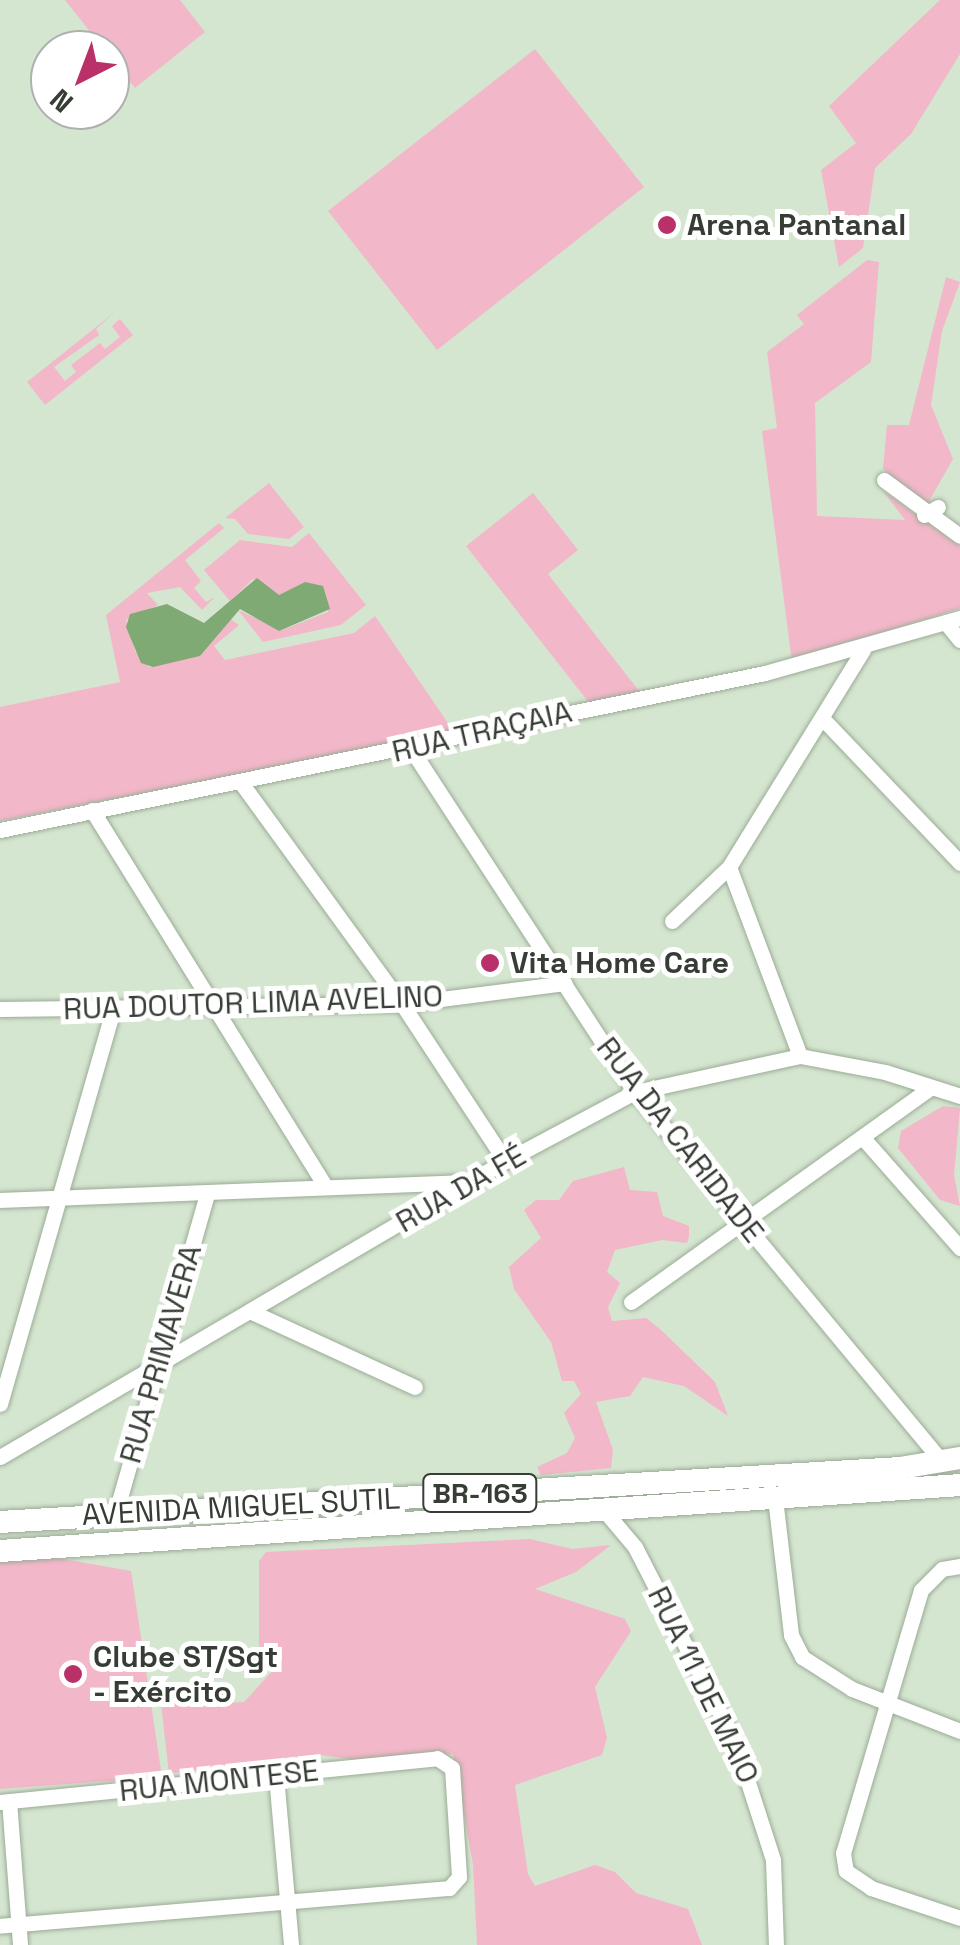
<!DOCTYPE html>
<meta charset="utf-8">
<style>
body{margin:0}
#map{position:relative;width:960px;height:1945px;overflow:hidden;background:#d5e6d0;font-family:"Space Grotesk",sans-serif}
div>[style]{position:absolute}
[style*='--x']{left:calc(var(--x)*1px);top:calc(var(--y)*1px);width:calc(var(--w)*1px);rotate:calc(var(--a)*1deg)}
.green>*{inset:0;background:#f2b7c8}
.water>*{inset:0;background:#7faa74}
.roads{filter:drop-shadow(0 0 2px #9bab97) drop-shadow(0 0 2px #9bab97)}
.minor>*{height:15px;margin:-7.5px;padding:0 7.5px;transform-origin:7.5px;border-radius:7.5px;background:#fff}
.highway>*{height:22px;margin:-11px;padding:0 11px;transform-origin:11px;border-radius:11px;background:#fff}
.dots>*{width:28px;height:28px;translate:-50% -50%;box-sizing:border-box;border:5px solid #fff;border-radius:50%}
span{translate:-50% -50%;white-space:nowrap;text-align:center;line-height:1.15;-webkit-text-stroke:10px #fff;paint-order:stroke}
.shield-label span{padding:2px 8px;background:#fff;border:2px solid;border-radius:8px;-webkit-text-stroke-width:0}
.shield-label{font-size:28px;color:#363d35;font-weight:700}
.poi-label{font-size:30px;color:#363d35;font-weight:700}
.left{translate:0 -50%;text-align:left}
.street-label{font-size:30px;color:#363d35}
.north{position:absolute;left:30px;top:30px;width:100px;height:100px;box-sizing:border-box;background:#fff;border:2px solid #afb1ae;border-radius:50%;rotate:222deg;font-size:28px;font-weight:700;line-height:40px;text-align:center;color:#363d35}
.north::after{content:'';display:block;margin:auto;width:35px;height:45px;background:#ba3069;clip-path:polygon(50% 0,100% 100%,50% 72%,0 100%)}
</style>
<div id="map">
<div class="green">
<i style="clip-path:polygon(65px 0,180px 0,205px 32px,135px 88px)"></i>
<i style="clip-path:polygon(940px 0,960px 0,960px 54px,911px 134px,875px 168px,863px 248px,839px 267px,821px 170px,856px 143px,829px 106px)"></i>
<i style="clip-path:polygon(535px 49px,644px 187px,437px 350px,328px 211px)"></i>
<i style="clip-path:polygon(867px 260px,879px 262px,871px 362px,815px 403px,817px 516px,905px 520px,883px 491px,960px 546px,960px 608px,792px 662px,762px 431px,777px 428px,767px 352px,804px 324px,797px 315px)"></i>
<i style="clip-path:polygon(946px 277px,960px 282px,942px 331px,931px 405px,953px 459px,925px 508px,883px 469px,887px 425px,909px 425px)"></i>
<i style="clip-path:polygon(115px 312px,96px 329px,99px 335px,54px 367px,65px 381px,76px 372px,71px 365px,100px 343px,105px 349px,120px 337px,112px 326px,120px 319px,133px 335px,45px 405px,27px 382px)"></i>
<i style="clip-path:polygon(269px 483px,304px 527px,289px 539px,248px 534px,235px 519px,225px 518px)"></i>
<i style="clip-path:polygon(533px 493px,578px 550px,548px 574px,639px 691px,590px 704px,466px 546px)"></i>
<i style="clip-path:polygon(219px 523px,224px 528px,185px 560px,201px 581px,194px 588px,206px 602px,215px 597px,202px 610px,180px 587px,147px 593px,158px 605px,126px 620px,135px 651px,149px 667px,200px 656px,230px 619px,239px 625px,214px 646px,225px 660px,354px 633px,375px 616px,454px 732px,0 821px,0 707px,120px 682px,106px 615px)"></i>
<i style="clip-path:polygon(309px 533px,366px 605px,341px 625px,263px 642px,238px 610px,282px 630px,328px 612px,323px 586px,301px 585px,279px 595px,253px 579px,230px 601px,204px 570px,240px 540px,292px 547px)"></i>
<i style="clip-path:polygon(943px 1106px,960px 1108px,954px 1175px,960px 1206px,940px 1200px,898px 1148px,901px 1131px)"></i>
<i style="clip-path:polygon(624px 1167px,630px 1190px,657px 1192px,663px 1216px,689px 1226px,689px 1237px,687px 1243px,662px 1240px,615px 1250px,607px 1272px,620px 1283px,608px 1307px,612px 1321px,646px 1318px,660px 1329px,715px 1382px,728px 1416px,684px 1386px,643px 1377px,630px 1396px,596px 1402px,613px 1450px,611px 1468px,541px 1475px,537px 1467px,567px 1453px,575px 1438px,564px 1413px,581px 1394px,574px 1381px,562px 1381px,551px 1342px,514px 1289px,509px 1267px,541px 1238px,524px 1210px,536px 1200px,559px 1200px,573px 1181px)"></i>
<i style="clip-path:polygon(530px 1539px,572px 1549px,611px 1545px,576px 1572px,535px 1589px,625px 1619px,631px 1631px,595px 1687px,607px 1738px,602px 1755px,515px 1785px,528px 1874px,535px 1886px,595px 1865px,615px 1872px,636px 1893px,688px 1909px,702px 1945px,477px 1945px,473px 1864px,453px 1754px,367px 1761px,319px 1755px,273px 1767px,169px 1773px,159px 1687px,224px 1684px,224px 1703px,244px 1702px,276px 1667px,260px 1653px,259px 1641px,259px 1561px,266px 1552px)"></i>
<i style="clip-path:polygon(52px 1557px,131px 1571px,162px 1777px,0 1789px,0 1561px)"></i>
</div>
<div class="water">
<i style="clip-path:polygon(257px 578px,279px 595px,305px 582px,323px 586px,330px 609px,279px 631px,240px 609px,200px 656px,153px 667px,141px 663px,126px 627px,130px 614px,167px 604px,204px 623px)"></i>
</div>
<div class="roads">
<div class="minor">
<i style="--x:884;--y:480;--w:94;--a:36.4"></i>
<i style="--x:924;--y:515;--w:16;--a:-30"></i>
<i style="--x:946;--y:623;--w:22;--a:51"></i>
<i style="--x:823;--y:719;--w:199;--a:46.4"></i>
<i style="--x:411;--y:749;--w:410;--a:56.9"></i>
<i style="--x:635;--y:1092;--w:481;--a:50.3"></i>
<i style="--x:242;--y:784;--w:272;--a:54"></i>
<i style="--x:402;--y:1004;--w:188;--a:56.7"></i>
<i style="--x:92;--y:810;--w:442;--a:58.2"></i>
<i style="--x:0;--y:830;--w:781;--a:-11.6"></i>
<i style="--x:765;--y:673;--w:203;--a:-15.8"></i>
<i style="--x:729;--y:867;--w:202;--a:69.4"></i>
<i style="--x:672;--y:921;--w:79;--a:-43.5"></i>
<i style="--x:729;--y:867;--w:255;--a:-58.3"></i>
<i style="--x:0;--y:1009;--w:402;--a:-0.7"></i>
<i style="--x:402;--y:1004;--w:164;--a:-7.3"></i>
<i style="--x:863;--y:1138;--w:147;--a:48.6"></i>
<i style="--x:0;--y:1200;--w:466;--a:-2.2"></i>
<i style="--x:631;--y:1302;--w:368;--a:-35.6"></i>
<i style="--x:254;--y:1313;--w:177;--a:24.7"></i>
<i style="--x:0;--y:1404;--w:411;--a:-74"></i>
<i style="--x:0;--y:1457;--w:585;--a:-30.38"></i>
<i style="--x:505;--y:1161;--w:147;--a:-28"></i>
<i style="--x:635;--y:1092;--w:169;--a:-12.3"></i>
<i style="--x:800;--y:1056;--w:86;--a:10.7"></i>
<i style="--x:885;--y:1072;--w:79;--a:17.7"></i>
<i style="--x:775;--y:1498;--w:138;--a:83.3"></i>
<i style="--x:791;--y:1635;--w:25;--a:63"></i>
<i style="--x:802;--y:1657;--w:59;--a:32.6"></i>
<i style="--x:852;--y:1689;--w:116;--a:21.3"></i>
<i style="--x:603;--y:1509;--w:50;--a:49.9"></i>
<i style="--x:635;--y:1547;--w:219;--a:62.9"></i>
<i style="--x:735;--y:1742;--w:124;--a:72.1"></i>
<i style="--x:773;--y:1860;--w:85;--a:88"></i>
<i style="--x:115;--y:1515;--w:334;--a:-74"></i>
<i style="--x:960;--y:1566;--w:18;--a:171"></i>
<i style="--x:942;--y:1569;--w:30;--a:135"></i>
<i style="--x:921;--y:1590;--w:274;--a:106.5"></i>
<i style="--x:843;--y:1853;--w:18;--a:81"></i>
<i style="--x:846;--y:1871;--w:30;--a:34"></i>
<i style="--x:871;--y:1888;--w:94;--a:18.6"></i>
<i style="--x:276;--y:1776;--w:170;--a:84.9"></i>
<i style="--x:9;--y:1801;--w:144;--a:85.6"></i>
<i style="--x:0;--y:1802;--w:439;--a:-5.7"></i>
<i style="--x:437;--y:1758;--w:18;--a:34"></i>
<i style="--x:452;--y:1768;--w:109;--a:86.3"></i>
<i style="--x:459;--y:1877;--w:15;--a:132"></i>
<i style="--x:449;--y:1888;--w:451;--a:175.2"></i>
</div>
<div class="highway">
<i style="--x:0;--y:1522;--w:902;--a:-3.43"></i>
<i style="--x:900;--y:1468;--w:61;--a:-9.5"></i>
<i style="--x:0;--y:1551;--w:962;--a:-3.93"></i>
</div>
</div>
<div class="dots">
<i style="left:667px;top:225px;background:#ba3069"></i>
<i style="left:490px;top:963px;background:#ba3069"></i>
<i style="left:73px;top:1674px;background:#ba3069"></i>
</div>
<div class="shield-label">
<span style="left:480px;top:1493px">BR-163</span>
</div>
<div class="poi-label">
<span class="left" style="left:687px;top:225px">Arena Pantanal</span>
<span class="left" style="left:510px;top:963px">Vita Home Care</span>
<span class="left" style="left:93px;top:1674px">Clube ST/Sgt<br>- Exército</span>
</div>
<div class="street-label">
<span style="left:482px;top:732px;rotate:-13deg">RUA TRAÇAIA</span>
<span style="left:253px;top:1003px;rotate:-2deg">RUA DOUTOR LIMA AVELINO</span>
<span style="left:680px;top:1140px;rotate:52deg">RUA DA CARIDADE</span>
<span style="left:461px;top:1189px;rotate:-30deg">RUA DA FÉ</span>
<span style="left:161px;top:1354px;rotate:-74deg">RUA PRIMAVERA</span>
<span style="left:241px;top:1507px;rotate:-3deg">AVENIDA MIGUEL SUTIL</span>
<span style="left:703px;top:1685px;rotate:64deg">RUA 11 DE MAIO</span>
<span style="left:219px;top:1781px;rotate:-6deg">RUA MONTESE</span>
</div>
<div class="north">N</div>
</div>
